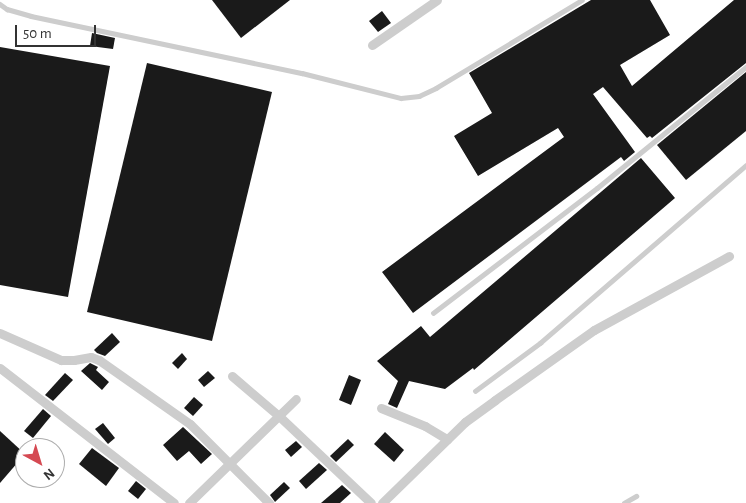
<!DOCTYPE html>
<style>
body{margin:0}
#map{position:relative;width:746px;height:503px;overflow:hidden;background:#fff;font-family:"Alegreya Sans",sans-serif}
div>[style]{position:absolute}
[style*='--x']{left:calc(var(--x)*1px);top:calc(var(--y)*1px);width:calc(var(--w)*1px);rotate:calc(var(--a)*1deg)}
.building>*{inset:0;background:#1a1a1a}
.service>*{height:4.5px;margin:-2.25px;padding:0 2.25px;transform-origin:2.25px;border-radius:2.25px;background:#cdcdcd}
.minor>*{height:9px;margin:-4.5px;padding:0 4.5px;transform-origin:4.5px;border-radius:4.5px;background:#cdcdcd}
span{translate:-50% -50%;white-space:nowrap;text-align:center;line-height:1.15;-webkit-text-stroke:5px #fff;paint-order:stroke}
.north{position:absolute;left:15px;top:438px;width:50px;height:50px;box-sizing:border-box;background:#fff;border:1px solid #adadad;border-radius:50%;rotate:141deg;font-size:14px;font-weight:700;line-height:20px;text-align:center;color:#333}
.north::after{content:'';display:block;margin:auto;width:18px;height:22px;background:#d54952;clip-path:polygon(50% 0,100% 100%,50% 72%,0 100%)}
.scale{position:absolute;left:15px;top:25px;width:81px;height:22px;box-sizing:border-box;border:2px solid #333;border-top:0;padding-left:6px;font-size:15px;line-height:18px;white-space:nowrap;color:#333;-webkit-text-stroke:4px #fff;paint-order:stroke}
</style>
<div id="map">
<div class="building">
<i style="clip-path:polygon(212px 0,290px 0,241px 38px)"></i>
<i style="clip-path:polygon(591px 0,650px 0,670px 35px,620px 65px,632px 86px,734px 0,746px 0,746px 63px,652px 138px,650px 136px,647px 138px,603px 87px,593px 94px,635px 152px,624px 161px,621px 157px,413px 313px,382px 272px,564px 137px,558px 128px,478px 176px,454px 136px,492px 113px,469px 73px)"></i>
<i style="clip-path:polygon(382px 11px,391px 23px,378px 32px,369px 21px)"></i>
<i style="clip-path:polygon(92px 33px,115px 38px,113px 49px,90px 46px)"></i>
<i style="clip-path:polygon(0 47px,110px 66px,68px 297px,0 285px)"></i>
<i style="clip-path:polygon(147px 63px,272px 92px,212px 341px,87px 312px)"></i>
<i style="clip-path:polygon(746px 72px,746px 131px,686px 180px,657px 145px)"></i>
<i style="clip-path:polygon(641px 158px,675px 198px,474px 370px,473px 368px,445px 389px,409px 381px,397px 408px,388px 404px,398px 381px,377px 361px,421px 326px,430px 337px)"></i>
<i style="clip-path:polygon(112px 333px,120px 342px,105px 356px,97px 353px,94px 350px)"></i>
<i style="clip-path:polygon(182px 353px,187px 359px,178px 369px,172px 363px)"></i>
<i style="clip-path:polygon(90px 363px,98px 367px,96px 370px,109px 382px,102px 390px,81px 371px)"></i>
<i style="clip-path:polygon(208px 371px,215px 378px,204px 387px,198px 380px)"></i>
<i style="clip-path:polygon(65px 373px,73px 380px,53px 401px,45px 395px)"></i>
<i style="clip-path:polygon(349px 375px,361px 380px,351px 405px,339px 400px)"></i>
<i style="clip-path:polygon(194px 397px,203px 405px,193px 416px,184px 408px)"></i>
<i style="clip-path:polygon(43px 409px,51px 416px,33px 438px,24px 431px)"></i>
<i style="clip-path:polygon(103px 423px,115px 438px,108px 444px,95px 429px)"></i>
<i style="clip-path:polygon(183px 427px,212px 454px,201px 464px,189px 451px,177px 461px,163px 445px)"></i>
<i style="clip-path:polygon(0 431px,25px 454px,0 483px)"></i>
<i style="clip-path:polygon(385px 432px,404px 450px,394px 462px,374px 444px)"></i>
<i style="clip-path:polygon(348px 439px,354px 445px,336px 462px,330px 456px)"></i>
<i style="clip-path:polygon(296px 441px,302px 447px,291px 457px,285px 450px)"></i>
<i style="clip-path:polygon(92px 448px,119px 468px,106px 486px,79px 464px)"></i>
<i style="clip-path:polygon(319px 463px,327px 470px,306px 489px,299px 481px)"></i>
<i style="clip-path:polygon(136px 481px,146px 489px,138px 499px,128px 491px)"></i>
<i style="clip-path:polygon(284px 482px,290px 488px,275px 502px,270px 495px)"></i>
<i style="clip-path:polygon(342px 485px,351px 493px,340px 503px,321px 503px)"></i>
</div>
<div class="service">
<i style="--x:0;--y:4;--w:9;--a:36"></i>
<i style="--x:7;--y:9;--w:25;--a:16"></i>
<i style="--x:31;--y:16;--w:277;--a:11.9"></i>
<i style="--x:302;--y:73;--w:102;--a:14.2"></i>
<i style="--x:401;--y:98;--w:18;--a:-6"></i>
<i style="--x:419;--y:96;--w:19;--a:-25"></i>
<i style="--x:436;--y:88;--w:170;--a:-31.1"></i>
<i style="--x:433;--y:313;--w:206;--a:-37.3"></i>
<i style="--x:597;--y:188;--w:192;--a:-39.1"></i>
<i style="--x:475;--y:391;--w:81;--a:-36.4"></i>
<i style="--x:540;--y:343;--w:272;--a:-40.8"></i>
<i style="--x:624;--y:503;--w:14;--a:-30"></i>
</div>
<div class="minor">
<i style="--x:372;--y:45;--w:79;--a:-34.7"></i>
<i style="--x:0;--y:333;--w:67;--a:23.9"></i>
<i style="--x:61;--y:360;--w:13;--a:0"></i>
<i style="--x:74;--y:360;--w:17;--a:-10"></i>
<i style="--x:91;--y:357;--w:9;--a:21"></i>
<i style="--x:99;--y:360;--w:111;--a:35.1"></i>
<i style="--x:190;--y:424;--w:112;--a:45"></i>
<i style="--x:0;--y:368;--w:220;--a:37.8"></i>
<i style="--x:232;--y:376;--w:63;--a:40.5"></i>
<i style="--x:280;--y:417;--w:125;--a:43.4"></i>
<i style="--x:381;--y:408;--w:48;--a:22.2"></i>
<i style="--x:425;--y:426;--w:26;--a:31"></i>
<i style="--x:189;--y:503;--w:149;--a:-44.2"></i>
<i style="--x:382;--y:503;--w:116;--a:-44.3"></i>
<i style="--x:465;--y:422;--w:37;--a:-36"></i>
<i style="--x:495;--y:400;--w:121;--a:-35.3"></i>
<i style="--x:594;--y:330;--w:154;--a:-28.7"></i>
</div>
<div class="north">N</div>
<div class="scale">50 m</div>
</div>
